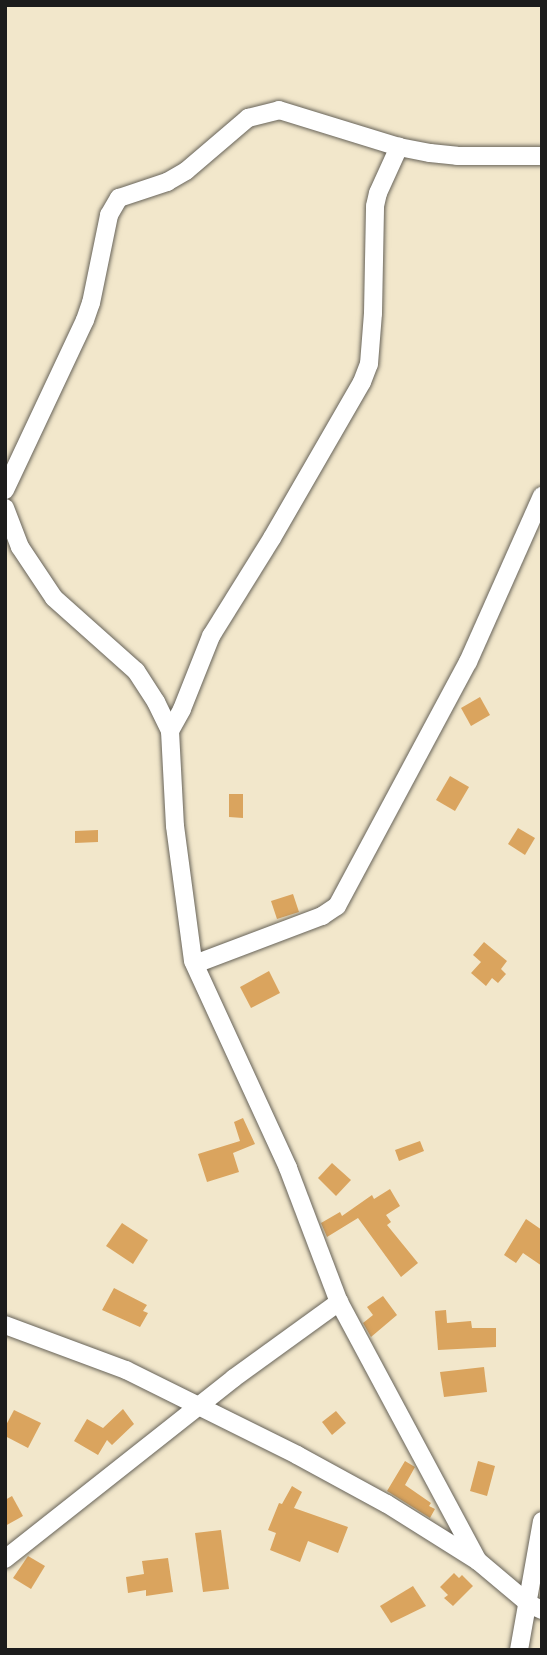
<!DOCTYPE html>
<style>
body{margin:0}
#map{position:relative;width:547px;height:1655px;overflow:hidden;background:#f2e7cb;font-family:Sriracha,sans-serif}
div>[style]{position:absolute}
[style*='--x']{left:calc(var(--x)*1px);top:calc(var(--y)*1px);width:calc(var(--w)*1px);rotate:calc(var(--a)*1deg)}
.building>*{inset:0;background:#daa45e}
.roads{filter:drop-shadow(0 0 2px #676359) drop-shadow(0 0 2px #676359)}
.minor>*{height:18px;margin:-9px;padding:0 9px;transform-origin:9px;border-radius:9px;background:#fff}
span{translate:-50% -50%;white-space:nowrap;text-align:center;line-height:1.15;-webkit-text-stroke:7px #fcf5e5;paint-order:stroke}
.frame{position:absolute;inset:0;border:7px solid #1c1c1c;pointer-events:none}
</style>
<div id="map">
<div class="building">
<i style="clip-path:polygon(480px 697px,490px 715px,471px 726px,461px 708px)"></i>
<i style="clip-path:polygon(450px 776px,469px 787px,455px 811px,436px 800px)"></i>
<i style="clip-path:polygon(229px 794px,243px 794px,243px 818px,229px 817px)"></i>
<i style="clip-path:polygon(518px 828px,535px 838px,525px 855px,508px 844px)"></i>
<i style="clip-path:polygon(98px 830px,98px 842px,75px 843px,75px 831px)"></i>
<i style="clip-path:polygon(293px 894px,299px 912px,277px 919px,271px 901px)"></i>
<i style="clip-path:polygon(484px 942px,507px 961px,501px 969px,506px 974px,498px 983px,492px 978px,486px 986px,471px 973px,481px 962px,473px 955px)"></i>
<i style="clip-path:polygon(269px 971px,280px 993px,251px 1008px,240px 987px)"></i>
<i style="clip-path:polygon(243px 1118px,255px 1144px,233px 1153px,239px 1172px,207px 1182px,198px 1154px,240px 1141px,234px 1122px)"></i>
<i style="clip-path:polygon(420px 1141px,424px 1151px,399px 1161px,395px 1150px)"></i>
<i style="clip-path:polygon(332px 1163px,351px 1180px,336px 1196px,318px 1178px)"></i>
<i style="clip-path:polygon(390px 1189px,400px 1206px,386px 1215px,391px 1222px,387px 1225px,418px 1263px,401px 1277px,358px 1218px,327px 1237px,321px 1223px,340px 1212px,342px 1216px,372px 1195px,374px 1199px)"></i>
<i style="clip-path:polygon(526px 1219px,542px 1230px,542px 1266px,523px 1253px,516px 1263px,504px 1255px)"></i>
<i style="clip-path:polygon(122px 1223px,148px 1240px,133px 1264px,106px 1246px)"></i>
<i style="clip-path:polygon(114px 1288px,147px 1305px,143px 1311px,148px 1313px,140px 1327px,102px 1310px)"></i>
<i style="clip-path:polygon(383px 1296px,397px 1315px,371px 1337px,363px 1323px,373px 1315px,367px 1307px)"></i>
<i style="clip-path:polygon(446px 1310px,447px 1323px,471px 1321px,472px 1328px,496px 1328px,496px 1347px,438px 1350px,435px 1311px)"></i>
<i style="clip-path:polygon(484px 1367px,487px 1392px,444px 1397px,440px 1372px)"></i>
<i style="clip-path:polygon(123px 1409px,134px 1424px,112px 1445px,107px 1440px,98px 1455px,74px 1441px,87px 1419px,103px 1428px)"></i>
<i style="clip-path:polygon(14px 1410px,41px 1423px,28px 1448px,5px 1436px,5px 1427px)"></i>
<i style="clip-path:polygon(336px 1411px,346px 1423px,332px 1435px,322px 1422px)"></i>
<i style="clip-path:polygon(405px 1461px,415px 1467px,405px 1485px,431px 1503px,429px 1506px,435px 1509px,430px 1518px,387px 1491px)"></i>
<i style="clip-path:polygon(478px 1461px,495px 1466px,487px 1496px,470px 1491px)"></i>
<i style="clip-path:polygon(292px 1486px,302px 1492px,294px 1508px,348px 1527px,338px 1553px,308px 1541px,300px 1562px,270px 1550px,276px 1533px,268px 1530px,279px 1503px,282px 1504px)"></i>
<i style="clip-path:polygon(12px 1496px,23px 1516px,5px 1526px,5px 1500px)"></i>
<i style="clip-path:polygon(221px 1530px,229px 1589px,203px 1592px,195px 1533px)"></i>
<i style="clip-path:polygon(28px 1556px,45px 1566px,31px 1589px,13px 1578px)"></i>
<i style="clip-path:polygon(168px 1558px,173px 1592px,146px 1596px,146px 1590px,128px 1593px,126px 1577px,144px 1574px,142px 1561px)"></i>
<i style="clip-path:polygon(454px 1573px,459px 1578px,462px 1575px,473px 1586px,453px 1606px,444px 1598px,448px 1595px,440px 1587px)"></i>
<i style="clip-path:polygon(413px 1586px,426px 1606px,391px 1623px,380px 1606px)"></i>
</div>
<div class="roads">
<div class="minor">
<i style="--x:5;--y:490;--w:188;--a:-64.8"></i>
<i style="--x:85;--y:320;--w:18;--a:-71"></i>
<i style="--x:91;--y:303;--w:90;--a:-78.4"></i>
<i style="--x:109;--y:215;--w:20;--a:-60"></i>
<i style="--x:119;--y:198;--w:51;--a:-18.4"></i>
<i style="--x:167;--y:182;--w:22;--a:-30"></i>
<i style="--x:186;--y:171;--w:82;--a:-40.5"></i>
<i style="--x:248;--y:118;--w:32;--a:-14"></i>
<i style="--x:279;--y:110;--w:126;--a:17.1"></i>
<i style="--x:399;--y:147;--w:32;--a:11"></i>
<i style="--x:430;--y:153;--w:27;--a:6"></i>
<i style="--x:457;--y:156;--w:85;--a:0"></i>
<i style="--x:5;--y:508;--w:42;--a:69"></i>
<i style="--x:20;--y:547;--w:61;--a:56.3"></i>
<i style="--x:54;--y:598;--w:110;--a:41.7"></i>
<i style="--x:136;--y:671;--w:37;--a:57"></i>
<i style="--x:156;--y:702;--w:32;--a:64"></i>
<i style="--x:170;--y:731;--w:95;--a:87"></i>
<i style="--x:175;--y:826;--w:136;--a:82.4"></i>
<i style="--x:193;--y:961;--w:228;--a:65.3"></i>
<i style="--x:288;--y:1168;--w:143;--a:69.2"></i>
<i style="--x:339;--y:1302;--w:294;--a:61.8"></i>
<i style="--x:170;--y:731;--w:25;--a:-61"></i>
<i style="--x:182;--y:709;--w:79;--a:-68.3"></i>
<i style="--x:211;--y:636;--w:115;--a:-58.1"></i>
<i style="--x:272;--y:538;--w:180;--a:-60"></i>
<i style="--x:362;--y:382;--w:19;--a:-69"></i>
<i style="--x:369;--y:364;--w:51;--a:-85.5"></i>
<i style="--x:373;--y:313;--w:107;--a:-88.9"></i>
<i style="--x:375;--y:206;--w:13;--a:-77"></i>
<i style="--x:378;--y:193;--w:51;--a:-65.5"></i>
<i style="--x:195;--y:964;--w:136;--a:-20.7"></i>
<i style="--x:322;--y:916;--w:18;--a:-34"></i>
<i style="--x:337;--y:906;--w:277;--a:-61.8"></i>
<i style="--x:468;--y:662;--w:182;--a:-66"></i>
<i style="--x:5;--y:1325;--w:129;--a:20.4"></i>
<i style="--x:126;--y:1370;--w:191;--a:26.4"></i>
<i style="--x:297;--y:1455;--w:102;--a:28.6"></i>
<i style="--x:387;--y:1504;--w:107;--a:32.1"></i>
<i style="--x:478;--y:1561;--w:67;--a:40.1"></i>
<i style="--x:529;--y:1604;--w:14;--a:25"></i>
<i style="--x:5;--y:1559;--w:292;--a:-38.3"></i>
<i style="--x:234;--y:1378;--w:130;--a:-35.9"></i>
<i style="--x:519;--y:1650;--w:131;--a:-79.9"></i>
</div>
</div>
<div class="frame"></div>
</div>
